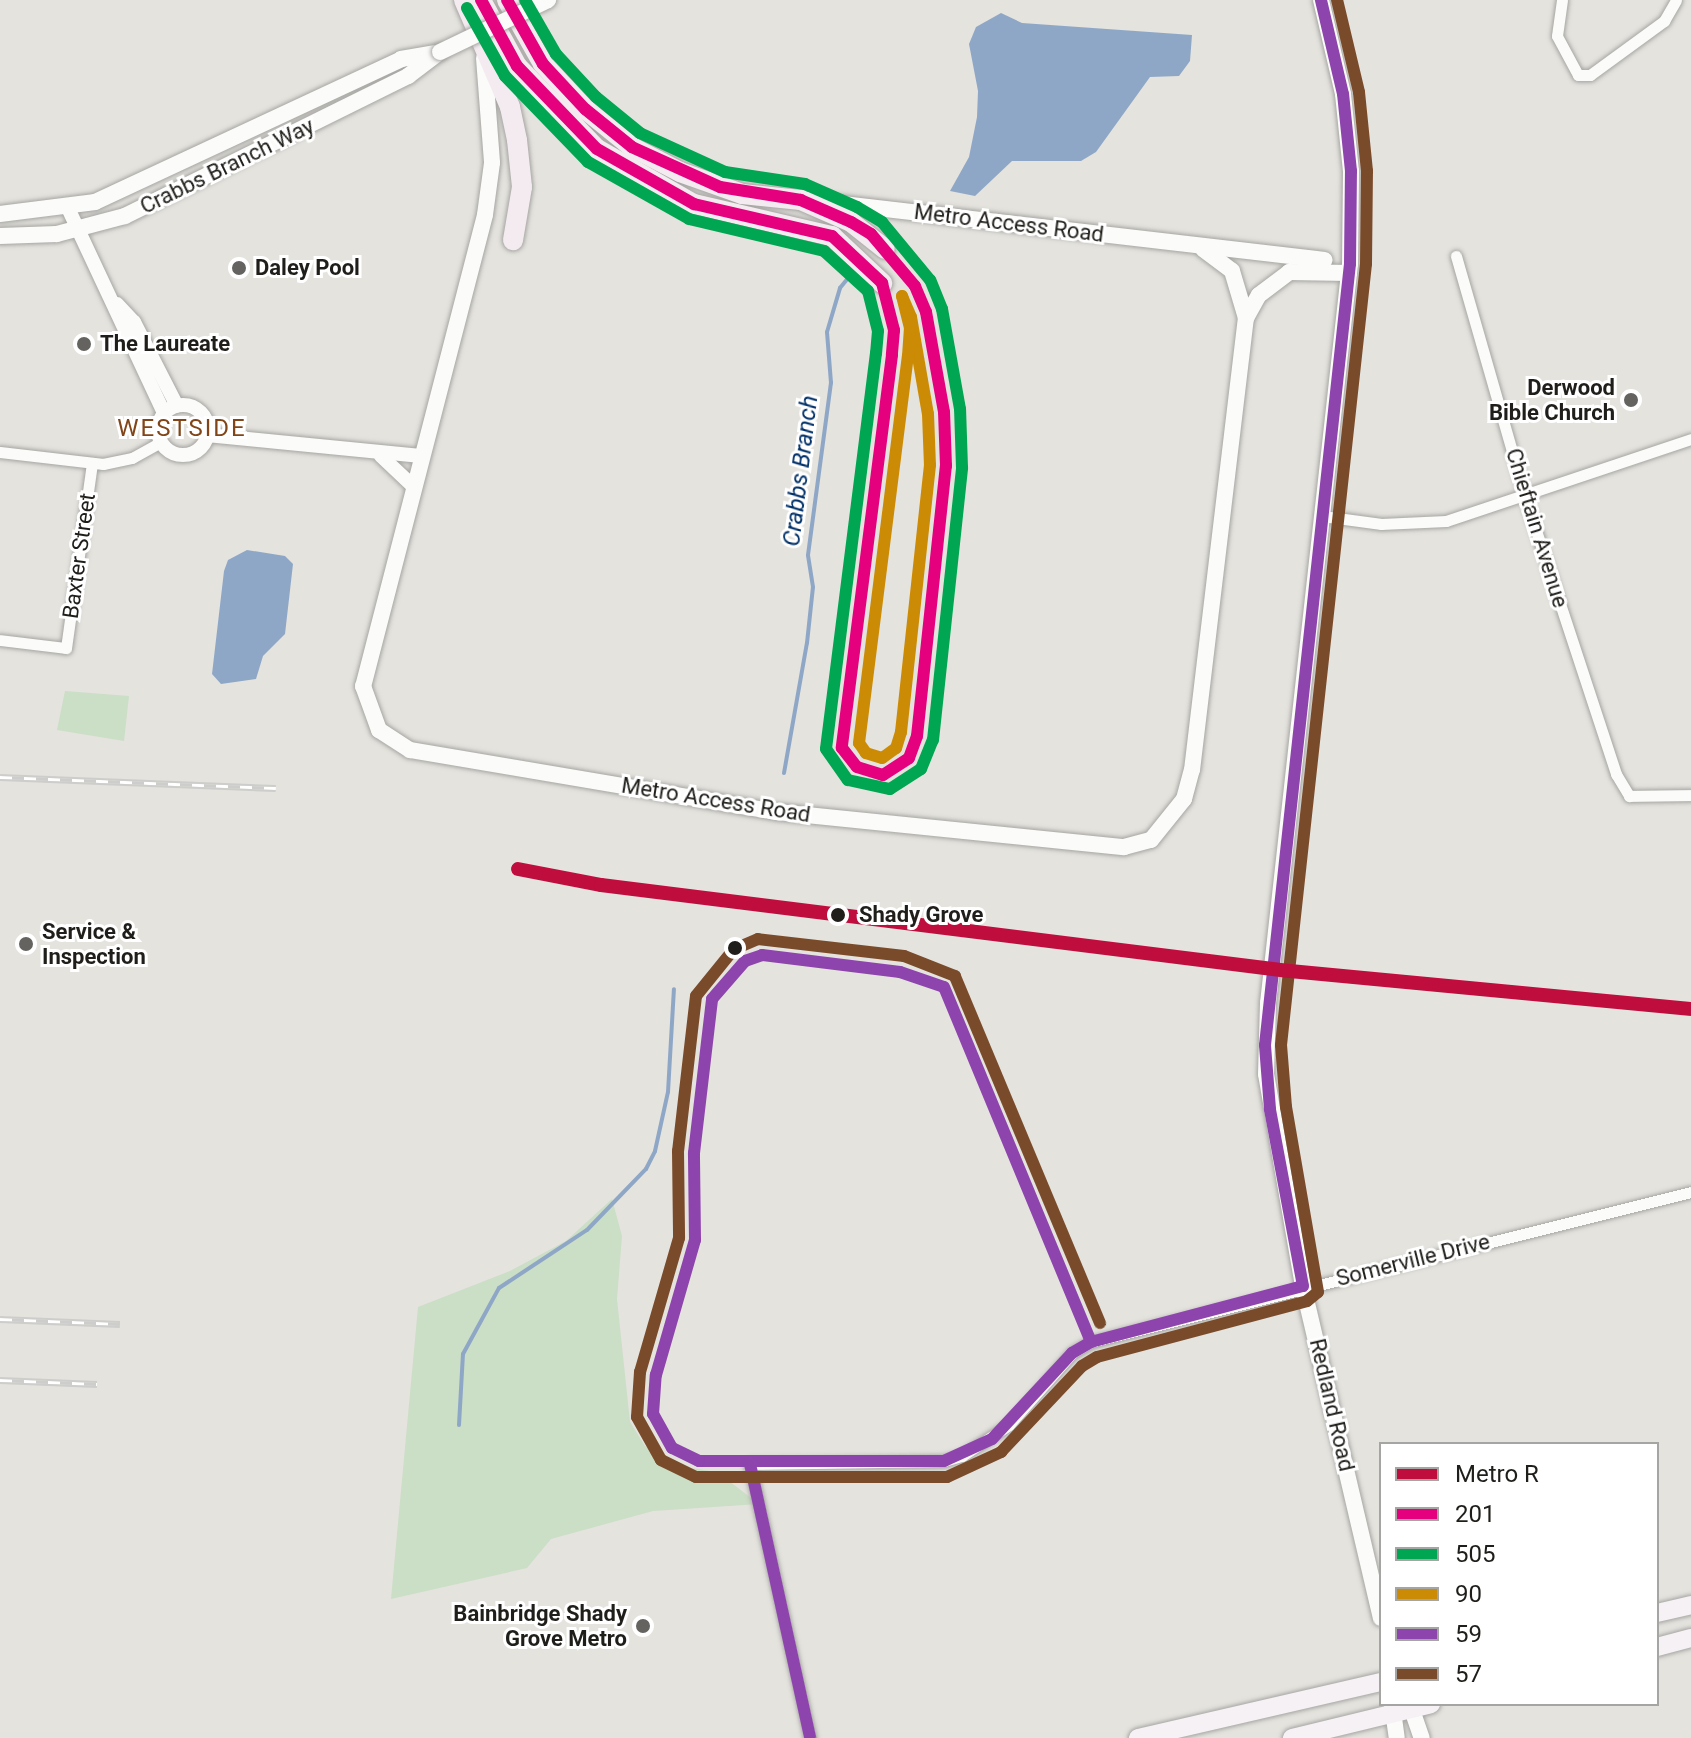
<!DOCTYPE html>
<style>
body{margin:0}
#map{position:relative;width:1691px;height:1738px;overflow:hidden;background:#e4e3de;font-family:Roboto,sans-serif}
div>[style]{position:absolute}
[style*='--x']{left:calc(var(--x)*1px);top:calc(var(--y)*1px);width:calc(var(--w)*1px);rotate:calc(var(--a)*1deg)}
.green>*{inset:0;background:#cbdec6}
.water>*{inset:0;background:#8fa7c6}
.stream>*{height:4px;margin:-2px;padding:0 2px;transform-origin:2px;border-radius:2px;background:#8fa7c6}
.roads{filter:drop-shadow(0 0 2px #a6a5a2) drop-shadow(0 0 2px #a6a5a2)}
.minor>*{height:11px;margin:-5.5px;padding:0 5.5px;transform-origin:5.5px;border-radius:5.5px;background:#fbfbfa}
.tertiary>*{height:14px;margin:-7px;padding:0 7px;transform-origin:7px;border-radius:7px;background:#fbfbfa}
.tertiary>.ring{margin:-7px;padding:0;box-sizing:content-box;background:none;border:14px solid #fbfbfa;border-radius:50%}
.secondary>*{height:16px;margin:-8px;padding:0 8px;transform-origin:8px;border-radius:8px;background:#fbfbfa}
.primary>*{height:18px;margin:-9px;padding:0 9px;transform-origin:9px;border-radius:9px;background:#f6f1f4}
.motorway>*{height:20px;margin:-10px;padding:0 10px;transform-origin:10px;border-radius:10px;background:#f3ebf0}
.rail>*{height:7px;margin-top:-3.5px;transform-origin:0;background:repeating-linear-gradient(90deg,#fff 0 12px,#cdcdcb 0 24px);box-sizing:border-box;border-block:2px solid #cdcdcb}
.bridges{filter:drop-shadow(0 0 2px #a6a5a2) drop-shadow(0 0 2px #a6a5a2)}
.secondary-bridge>*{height:16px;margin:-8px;padding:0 8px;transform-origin:8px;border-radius:8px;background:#fbfbfa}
.bus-1>*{height:12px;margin:-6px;padding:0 6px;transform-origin:6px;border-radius:6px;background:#e5007d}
.bus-2>*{height:12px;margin:-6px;padding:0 6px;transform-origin:6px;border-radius:6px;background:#00a651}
.bus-3>*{height:12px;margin:-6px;padding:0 6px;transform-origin:6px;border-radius:6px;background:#cc8b05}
.bus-4>*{height:12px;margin:-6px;padding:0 6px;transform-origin:6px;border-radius:6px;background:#8e44ad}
.bus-5>*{height:12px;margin:-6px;padding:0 6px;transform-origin:6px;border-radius:6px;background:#7a4b2a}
.metro-1>*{height:14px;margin:-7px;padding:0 7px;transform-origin:7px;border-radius:7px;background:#bf0d3e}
.dots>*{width:22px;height:22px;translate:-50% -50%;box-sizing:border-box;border:4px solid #fff;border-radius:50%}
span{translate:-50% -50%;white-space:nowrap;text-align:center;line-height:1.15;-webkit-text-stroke:6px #fff;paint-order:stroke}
.street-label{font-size:22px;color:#1f1e1a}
.poi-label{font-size:22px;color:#1f1e1a;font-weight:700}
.left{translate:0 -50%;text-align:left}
.right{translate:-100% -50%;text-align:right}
.stop-label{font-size:22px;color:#1f1e1a;font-weight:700}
.neighbourhood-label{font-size:24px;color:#814517;letter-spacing:2px}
.water-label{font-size:24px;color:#003068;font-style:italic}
.legend{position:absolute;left:1379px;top:1442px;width:280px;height:264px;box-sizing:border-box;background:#fff;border:2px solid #a5a5a3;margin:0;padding:10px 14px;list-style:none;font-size:24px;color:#1f1e1a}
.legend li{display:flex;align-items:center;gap:16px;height:40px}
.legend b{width:40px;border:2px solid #a5a5a3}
</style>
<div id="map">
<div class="green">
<i style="clip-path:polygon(65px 691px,129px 696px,124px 741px,57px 730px)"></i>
<i style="clip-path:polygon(612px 1199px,622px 1236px,617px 1299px,630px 1422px,645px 1446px,684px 1467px,717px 1472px,759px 1504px,653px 1511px,551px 1539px,527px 1568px,391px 1599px,418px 1307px,510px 1271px,566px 1241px)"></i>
</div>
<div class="water">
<i style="clip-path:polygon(1001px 13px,1022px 23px,1192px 35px,1190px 61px,1179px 76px,1150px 77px,1096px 152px,1081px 161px,1012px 161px,975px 196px,950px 191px,969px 157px,977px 117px,978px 91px,969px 44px,976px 27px)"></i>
<i style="clip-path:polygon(247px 550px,285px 556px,293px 564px,285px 634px,263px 656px,256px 679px,221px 684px,212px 674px,224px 571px,228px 560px)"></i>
</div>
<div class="stream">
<i style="--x:784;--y:773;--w:132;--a:-80"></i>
<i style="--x:807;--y:643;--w:56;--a:-83.9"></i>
<i style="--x:813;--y:587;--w:32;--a:-99"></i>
<i style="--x:808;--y:555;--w:174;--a:-82.4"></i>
<i style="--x:831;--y:383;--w:51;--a:-94.5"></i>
<i style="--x:827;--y:332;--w:46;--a:-73.5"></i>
<i style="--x:840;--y:288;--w:19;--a:-51"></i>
<i style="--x:459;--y:1425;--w:71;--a:-86.8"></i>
<i style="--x:463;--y:1354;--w:75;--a:-61.4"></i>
<i style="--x:499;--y:1288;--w:105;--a:-33.4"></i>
<i style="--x:587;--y:1230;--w:85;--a:-46"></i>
<i style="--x:646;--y:1169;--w:20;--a:-63"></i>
<i style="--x:655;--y:1151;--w:60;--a:-77.6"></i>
<i style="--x:668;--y:1092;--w:103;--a:-86.7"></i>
</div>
<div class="roads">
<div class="minor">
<i style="--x:1562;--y:0;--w:36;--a:98"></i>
<i style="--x:1557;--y:36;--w:44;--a:61.7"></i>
<i style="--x:1578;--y:75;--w:12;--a:0"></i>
<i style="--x:1590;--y:75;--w:92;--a:-36.1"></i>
<i style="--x:1664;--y:21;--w:24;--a:-60"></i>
<i style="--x:1456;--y:256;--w:251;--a:74"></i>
<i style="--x:1525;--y:497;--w:292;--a:71.8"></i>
<i style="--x:1616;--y:774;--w:26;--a:59"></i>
<i style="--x:1629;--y:796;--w:62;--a:-0.9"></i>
<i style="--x:0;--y:452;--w:104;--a:6.6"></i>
<i style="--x:103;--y:464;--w:30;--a:-12"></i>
<i style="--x:132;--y:458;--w:33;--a:-29"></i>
<i style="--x:1322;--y:516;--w:60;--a:7.7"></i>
<i style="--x:1381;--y:524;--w:65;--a:-2.6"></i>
<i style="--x:1446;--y:521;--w:258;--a:-18.5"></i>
<i style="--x:0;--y:640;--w:66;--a:6.9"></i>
<i style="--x:66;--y:648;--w:186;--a:-82"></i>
<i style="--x:810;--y:1738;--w:280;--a:-102.4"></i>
<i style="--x:750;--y:1464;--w:194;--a:-0.9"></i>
<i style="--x:944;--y:1461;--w:19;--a:-16"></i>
<i style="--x:962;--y:1456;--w:56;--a:-33.4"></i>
<i style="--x:1009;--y:1425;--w:96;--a:-48.8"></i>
<i style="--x:1072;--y:1353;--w:22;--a:-30"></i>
<i style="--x:1091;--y:1342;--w:618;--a:-14.04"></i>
</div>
<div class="tertiary">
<i style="--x:68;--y:208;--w:226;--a:64.9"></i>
<i style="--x:117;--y:304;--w:25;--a:47"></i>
<i style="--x:134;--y:322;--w:94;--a:62.9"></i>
<i class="ring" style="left:158px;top:405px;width:36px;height:36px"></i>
<i style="--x:207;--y:435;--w:215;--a:5.6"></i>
<i style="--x:381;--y:456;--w:45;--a:43.2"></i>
</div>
<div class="secondary">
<i style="--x:1321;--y:0;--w:97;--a:76.8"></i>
<i style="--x:1343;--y:94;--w:77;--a:84.1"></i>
<i style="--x:1351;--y:171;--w:93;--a:90.6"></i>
<i style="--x:1350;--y:264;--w:744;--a:96.33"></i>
<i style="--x:1268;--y:1003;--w:71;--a:91.6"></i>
<i style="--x:1266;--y:1074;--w:215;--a:80.1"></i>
<i style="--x:1303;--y:1286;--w:341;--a:76.8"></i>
<i style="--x:484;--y:58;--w:105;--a:85.6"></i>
<i style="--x:492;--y:163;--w:52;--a:97.7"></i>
<i style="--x:485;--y:215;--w:487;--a:104.5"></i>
<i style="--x:363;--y:686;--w:47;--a:70"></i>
<i style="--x:379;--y:730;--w:37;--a:33"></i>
<i style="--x:410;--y:750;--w:372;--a:9.6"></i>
<i style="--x:777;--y:812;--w:349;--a:5.8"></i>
<i style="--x:1124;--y:847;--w:28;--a:-15"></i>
<i style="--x:1151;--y:840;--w:53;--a:-51.2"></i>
<i style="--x:1184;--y:799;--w:30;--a:-75"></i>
<i style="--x:1192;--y:770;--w:455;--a:-83.2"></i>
<i style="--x:1246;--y:318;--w:26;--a:-61"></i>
<i style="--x:1259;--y:295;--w:38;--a:-37"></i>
<i style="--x:1289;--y:272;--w:60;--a:1"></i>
<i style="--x:808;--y:200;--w:520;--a:6.62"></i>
<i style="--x:0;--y:214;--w:96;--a:-7.2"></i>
<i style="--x:95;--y:202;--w:338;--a:-25"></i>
<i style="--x:401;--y:59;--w:34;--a:-10"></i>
<i style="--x:0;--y:236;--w:57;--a:-2"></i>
<i style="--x:57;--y:234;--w:70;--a:-14.8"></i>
<i style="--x:125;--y:216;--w:316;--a:-26.3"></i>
<i style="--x:408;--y:76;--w:40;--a:-37"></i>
<i style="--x:1203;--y:249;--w:36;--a:37"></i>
<i style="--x:1232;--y:271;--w:49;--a:73.4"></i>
<i style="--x:1392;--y:1704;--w:34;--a:82"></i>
<i style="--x:1410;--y:1704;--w:36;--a:71"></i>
</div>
<div class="primary">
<i style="--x:1657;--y:1613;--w:35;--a:-13"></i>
<i style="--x:1657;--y:1647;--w:35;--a:-15"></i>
<i style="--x:1138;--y:1738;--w:249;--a:-13"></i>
<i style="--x:1292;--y:1738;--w:143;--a:-13.7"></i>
</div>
<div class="motorway">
<i style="--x:464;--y:0;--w:116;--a:66.7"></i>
<i style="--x:510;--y:107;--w:34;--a:78"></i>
<i style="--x:517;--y:140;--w:47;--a:83.9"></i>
<i style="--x:522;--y:187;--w:54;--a:99.6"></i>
<i style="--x:481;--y:0;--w:75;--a:61.4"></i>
<i style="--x:517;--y:66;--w:115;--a:46.1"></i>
<i style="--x:597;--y:149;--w:112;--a:29.6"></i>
<i style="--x:694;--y:204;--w:142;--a:13.1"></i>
<i style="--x:832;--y:236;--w:69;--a:43.2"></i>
<i style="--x:507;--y:0;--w:73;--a:60.6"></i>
<i style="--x:543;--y:64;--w:62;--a:47"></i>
<i style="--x:585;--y:109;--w:60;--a:39"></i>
<i style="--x:632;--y:147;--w:54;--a:27.5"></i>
<i style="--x:680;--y:172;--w:66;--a:19.5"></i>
<i style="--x:742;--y:194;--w:59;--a:5.8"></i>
<i style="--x:801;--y:200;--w:55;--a:23.7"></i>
<i style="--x:851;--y:222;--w:43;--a:38.5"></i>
</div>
</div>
<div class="rail">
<i style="--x:0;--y:777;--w:276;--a:2.3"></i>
<i style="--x:0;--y:1319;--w:120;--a:2.4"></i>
<i style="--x:0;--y:1380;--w:97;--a:2.4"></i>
</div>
<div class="bridges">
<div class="secondary-bridge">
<i style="--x:440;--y:52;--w:120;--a:-25.7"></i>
</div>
</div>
<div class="bus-1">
<i style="--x:481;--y:0;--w:75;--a:61.4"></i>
<i style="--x:517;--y:66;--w:115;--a:46.1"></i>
<i style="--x:597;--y:149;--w:112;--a:29.6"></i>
<i style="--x:694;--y:204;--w:142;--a:13.1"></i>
<i style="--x:832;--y:236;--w:69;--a:43.2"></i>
<i style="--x:882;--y:283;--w:49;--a:75.7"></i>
<i style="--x:894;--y:330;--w:25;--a:95"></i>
<i style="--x:892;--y:355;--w:396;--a:97.3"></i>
<i style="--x:842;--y:748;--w:24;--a:52"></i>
<i style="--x:857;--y:767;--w:27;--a:17"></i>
<i style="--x:883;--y:775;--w:31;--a:-33"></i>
<i style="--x:909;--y:758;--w:23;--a:-70"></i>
<i style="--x:917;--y:736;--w:272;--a:-83.9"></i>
<i style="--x:946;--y:466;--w:54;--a:-92.1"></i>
<i style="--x:944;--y:412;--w:102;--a:-100.2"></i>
<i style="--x:926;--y:312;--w:28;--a:-113"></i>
<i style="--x:915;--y:286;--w:68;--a:-130.2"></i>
<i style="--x:871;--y:234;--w:23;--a:-149"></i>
<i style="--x:851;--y:222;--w:55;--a:-156.3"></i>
<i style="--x:801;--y:200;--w:82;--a:-170.9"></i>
<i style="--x:720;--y:187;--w:97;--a:-155.6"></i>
<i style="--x:632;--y:147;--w:60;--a:-141"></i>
<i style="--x:585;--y:109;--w:62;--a:-133"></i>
<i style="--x:543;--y:64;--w:73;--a:-119.4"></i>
</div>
<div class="bus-2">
<i style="--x:467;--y:8;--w:78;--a:60.8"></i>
<i style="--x:505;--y:76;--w:120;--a:46"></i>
<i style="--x:588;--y:162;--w:116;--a:29.4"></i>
<i style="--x:689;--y:219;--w:139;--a:13.3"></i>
<i style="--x:824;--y:251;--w:59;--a:42.3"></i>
<i style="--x:868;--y:291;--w:41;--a:76"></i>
<i style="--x:878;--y:331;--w:22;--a:95"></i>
<i style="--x:876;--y:353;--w:399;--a:97.2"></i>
<i style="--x:826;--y:749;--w:38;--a:55"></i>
<i style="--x:848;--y:780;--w:43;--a:12.1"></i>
<i style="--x:890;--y:789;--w:37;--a:-33"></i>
<i style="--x:921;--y:769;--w:31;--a:-68"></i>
<i style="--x:933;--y:740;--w:274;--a:-83.9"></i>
<i style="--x:962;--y:468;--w:59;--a:-91.9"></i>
<i style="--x:960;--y:409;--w:102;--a:-100.2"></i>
<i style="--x:942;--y:309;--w:31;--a:-112"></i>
<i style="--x:930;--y:280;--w:75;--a:-129.6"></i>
<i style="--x:882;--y:222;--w:29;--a:-149"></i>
<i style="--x:857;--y:207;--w:57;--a:-156.1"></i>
<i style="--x:805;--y:184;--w:81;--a:-171.5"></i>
<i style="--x:725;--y:172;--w:94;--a:-155.4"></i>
<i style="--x:640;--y:133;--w:57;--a:-140.7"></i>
<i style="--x:596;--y:97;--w:59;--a:-132.9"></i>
<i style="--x:556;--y:54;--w:62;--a:-119.9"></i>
</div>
<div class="bus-3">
<i style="--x:902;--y:296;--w:23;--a:67"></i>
<i style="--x:911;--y:317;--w:98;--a:80.1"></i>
<i style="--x:928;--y:414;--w:51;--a:87.8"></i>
<i style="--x:930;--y:465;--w:269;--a:96.2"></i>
<i style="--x:901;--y:732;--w:17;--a:107"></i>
<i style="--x:896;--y:748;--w:17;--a:144"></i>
<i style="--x:882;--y:758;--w:17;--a:-163"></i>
<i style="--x:866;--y:753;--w:12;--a:-125"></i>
<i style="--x:859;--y:743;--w:390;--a:-82.8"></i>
<i style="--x:908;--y:356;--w:28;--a:-86"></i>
<i style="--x:910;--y:328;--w:33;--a:-104"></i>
</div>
<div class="bus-4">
<i style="--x:762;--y:955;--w:139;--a:7"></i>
<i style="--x:900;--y:972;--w:46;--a:18.8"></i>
<i style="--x:944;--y:987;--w:384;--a:67.5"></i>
<i style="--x:1091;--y:1342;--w:22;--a:150"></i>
<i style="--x:1072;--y:1353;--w:117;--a:132.9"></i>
<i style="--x:992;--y:1439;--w:53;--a:155.4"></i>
<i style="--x:944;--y:1461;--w:245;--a:180"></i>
<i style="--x:699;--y:1461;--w:30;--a:-154"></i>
<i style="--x:672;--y:1448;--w:39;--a:-119"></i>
<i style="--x:653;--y:1414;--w:39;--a:-86"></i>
<i style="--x:656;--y:1375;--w:141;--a:-73.9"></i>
<i style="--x:695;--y:1240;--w:87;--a:-90.7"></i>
<i style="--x:694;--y:1153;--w:155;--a:-83.3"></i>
<i style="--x:712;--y:999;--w:50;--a:-49"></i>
<i style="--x:745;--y:961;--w:18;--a:-19"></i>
<i style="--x:1091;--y:1342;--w:219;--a:-14.8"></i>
<i style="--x:1303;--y:1286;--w:180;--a:-100.6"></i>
<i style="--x:1270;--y:1109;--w:64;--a:-94.5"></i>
<i style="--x:1265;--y:1045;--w:786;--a:-83.79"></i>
<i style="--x:1350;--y:264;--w:93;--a:-89.4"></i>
<i style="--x:1351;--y:171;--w:77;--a:-95.9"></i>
<i style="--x:1343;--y:94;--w:97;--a:-103.2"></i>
<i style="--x:750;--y:1464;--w:280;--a:77.6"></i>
</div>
<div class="bus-5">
<i style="--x:1100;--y:1323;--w:376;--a:-112.7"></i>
<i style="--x:955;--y:976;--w:55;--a:-158.6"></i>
<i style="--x:904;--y:956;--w:147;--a:-173.4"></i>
<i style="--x:758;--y:939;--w:26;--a:157"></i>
<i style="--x:734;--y:949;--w:60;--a:129"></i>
<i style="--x:696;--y:996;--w:156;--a:96.6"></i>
<i style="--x:678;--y:1151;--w:87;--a:89.3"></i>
<i style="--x:679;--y:1238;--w:140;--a:106.2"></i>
<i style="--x:640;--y:1372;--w:45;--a:93.8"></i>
<i style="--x:637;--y:1417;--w:49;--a:60.8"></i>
<i style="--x:661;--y:1460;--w:39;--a:26"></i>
<i style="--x:696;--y:1477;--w:251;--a:0"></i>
<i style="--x:947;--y:1477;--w:60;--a:-24.8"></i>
<i style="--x:1001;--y:1452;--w:118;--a:-46.7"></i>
<i style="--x:1082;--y:1366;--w:17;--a:-31"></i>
<i style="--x:1097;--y:1357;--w:217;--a:-14.9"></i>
<i style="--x:1307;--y:1301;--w:14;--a:-39"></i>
<i style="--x:1318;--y:1292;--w:188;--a:-99.8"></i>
<i style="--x:1286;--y:1107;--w:62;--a:-94.6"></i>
<i style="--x:1281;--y:1045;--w:786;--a:-83.79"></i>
<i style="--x:1366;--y:264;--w:93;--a:-89.4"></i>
<i style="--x:1367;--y:171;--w:79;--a:-95.8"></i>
<i style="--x:1359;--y:92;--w:95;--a:-103.4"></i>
</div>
<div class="metro-1">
<i style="--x:518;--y:869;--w:85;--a:10.9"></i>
<i style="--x:601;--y:885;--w:693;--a:7.13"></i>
<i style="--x:1289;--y:971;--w:404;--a:5.4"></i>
</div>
<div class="dots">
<i style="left:239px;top:268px;background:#64635f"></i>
<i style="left:84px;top:344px;background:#64635f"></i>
<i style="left:1631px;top:400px;background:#64635f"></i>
<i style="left:838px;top:915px;background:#1f1e1a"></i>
<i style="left:26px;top:944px;background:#64635f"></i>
<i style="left:735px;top:948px;background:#1f1e1a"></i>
<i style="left:643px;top:1626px;background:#64635f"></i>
</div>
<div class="street-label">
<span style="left:227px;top:166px;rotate:-26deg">Crabbs Branch Way</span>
<span style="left:1009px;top:223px;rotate:7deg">Metro Access Road</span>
<span style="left:1537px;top:528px;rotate:73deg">Chieftain Avenue</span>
<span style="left:79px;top:556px;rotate:-82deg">Baxter Street</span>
<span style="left:716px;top:800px;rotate:9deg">Metro Access Road</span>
<span style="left:1413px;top:1260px;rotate:-14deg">Somerville Drive</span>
<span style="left:1332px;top:1405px;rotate:77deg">Redland Road</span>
</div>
<div class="poi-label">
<span class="left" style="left:255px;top:268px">Daley Pool</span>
<span class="left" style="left:100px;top:344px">The Laureate</span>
<span class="right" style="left:1615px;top:400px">Derwood<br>Bible Church</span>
<span class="left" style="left:42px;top:944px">Service &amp;<br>Inspection</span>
<span class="right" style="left:627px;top:1626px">Bainbridge Shady<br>Grove Metro</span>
</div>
<div class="stop-label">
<span class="left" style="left:859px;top:915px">Shady Grove</span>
</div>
<div class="neighbourhood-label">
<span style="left:182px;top:429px">WESTSIDE</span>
</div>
<div class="water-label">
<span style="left:801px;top:471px;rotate:-83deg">Crabbs Branch</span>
</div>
<ul class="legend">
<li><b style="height:10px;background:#bf0d3e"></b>Metro R</li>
<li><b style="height:10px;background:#e5007d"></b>201</li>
<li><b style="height:10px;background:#00a651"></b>505</li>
<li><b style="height:10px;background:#cc8b05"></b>90</li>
<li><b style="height:10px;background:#8e44ad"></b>59</li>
<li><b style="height:10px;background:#7a4b2a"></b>57</li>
</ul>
</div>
